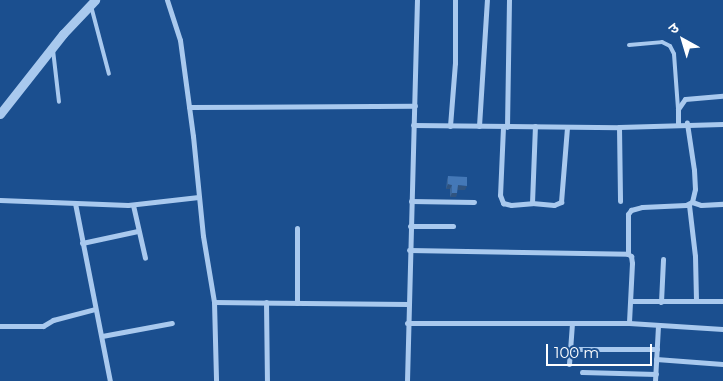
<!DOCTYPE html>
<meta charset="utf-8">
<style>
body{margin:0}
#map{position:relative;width:723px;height:381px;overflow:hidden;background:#1b4f8f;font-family:Montserrat,"Noto Sans Devanagari",sans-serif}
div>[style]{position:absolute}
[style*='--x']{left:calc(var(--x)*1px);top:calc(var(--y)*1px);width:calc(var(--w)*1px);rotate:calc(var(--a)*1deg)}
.service>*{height:4px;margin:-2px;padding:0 2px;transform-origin:2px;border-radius:2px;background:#a9c9ee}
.minor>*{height:5px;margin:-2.5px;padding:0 2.5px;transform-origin:2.5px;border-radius:2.5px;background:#a9c9ee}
.tertiary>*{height:9px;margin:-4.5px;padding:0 4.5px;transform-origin:4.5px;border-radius:4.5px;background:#a9c9ee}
.wall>*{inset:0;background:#3a679d}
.shaded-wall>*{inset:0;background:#305480}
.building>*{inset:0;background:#4478b7}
span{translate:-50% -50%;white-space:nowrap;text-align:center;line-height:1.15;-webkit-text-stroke:4px #1b4f8f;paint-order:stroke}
.north{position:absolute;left:658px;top:15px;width:50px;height:50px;-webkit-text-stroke:4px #1b4f8f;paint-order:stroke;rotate:321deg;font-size:14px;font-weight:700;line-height:20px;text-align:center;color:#fff}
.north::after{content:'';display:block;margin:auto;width:18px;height:22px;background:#fff;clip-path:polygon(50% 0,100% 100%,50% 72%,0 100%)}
.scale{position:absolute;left:546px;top:344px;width:106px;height:22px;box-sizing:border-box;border:2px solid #fff;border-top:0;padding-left:6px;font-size:15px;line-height:18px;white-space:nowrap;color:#fff;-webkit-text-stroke:4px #1b4f8f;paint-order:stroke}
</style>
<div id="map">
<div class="service">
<i style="--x:91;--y:6;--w:70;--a:75.2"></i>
<i style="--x:629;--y:45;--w:33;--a:-5"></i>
<i style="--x:662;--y:42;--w:9;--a:27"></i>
<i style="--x:670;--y:46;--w:9;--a:63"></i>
<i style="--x:674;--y:54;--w:55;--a:85.8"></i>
<i style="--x:53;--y:50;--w:52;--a:83.4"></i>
</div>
<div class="minor">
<i style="--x:167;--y:0;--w:42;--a:72"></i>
<i style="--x:180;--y:40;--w:97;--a:82.3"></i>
<i style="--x:193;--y:136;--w:100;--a:84.3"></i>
<i style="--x:203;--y:236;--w:67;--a:80.5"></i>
<i style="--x:214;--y:302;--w:79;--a:88.5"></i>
<i style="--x:189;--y:107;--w:226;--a:-0.3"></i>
<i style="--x:678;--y:123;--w:14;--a:-90"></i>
<i style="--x:678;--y:109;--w:12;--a:-55"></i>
<i style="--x:685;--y:99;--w:38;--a:-5"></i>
<i style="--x:413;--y:125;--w:206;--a:0.6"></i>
<i style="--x:619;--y:127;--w:104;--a:-1.7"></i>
<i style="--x:450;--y:126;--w:63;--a:-85.5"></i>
<i style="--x:455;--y:63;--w:63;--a:-90"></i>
<i style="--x:479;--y:126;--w:126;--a:-86.4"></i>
<i style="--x:503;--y:127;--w:68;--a:92.5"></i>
<i style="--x:500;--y:195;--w:9;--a:69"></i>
<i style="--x:503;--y:203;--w:8;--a:14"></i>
<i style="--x:511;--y:205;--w:21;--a:-5"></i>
<i style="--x:532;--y:203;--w:22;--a:5"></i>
<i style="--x:554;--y:205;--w:8;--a:-23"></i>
<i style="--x:561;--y:202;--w:75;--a:-85.4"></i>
<i style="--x:507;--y:127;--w:127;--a:-89.1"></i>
<i style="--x:619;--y:127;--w:74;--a:89.2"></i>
<i style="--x:0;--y:200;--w:128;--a:2.2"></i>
<i style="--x:128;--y:205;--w:71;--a:-6.4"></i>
<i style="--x:411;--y:201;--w:63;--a:0.9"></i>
<i style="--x:692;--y:202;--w:9;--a:18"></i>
<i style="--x:701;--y:205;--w:22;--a:-3"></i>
<i style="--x:75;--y:203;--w:181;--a:78.9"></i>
<i style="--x:532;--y:203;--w:77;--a:-87.8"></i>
<i style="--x:133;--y:205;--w:54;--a:77.2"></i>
<i style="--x:689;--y:205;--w:51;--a:83.3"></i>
<i style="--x:695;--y:256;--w:45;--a:88.7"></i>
<i style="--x:410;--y:226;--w:43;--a:0"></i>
<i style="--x:82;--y:243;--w:57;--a:-12.1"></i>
<i style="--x:409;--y:250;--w:219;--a:1"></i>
<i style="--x:628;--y:254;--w:4;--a:34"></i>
<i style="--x:631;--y:256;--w:7;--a:82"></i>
<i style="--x:632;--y:263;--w:60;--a:92.9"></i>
<i style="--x:628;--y:254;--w:40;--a:-90"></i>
<i style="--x:628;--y:214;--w:5;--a:-53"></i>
<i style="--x:631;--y:210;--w:11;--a:-15"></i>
<i style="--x:642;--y:207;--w:44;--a:-2.6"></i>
<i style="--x:686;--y:205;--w:7;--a:-27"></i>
<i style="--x:692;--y:202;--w:13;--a:-77"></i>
<i style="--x:695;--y:189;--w:19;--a:-93"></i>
<i style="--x:694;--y:170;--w:48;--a:-98.5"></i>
<i style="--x:631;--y:301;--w:92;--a:0"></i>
<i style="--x:214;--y:302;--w:194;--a:0.6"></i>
<i style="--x:266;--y:302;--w:79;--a:89.3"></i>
<i style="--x:661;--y:302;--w:43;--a:-87.3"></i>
<i style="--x:297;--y:303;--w:75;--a:-90"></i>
<i style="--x:407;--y:323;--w:222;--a:0"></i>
<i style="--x:629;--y:323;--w:94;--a:3.7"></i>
<i style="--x:0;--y:326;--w:43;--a:0"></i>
<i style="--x:43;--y:326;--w:12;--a:-31"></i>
<i style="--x:53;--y:320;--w:43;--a:-14.7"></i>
<i style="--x:102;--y:336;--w:71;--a:-10.5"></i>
<i style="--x:570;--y:349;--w:87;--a:0"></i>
<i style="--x:656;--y:359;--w:67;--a:4.3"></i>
<i style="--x:569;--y:364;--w:41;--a:-85.8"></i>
<i style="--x:582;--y:372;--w:74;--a:1.5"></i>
<i style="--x:407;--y:381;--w:381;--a:-88.5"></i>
<i style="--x:655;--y:381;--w:56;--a:-86.9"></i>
</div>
<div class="tertiary">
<i style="--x:0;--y:114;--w:102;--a:-51.8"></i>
<i style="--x:63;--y:34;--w:47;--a:-46.7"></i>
</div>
<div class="wall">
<i style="clip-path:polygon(448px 176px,465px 190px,457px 190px,456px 197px,450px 197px,450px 189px,446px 189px,447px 180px)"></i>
</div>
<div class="shaded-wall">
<i style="clip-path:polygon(448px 184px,452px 185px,450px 189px,446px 189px)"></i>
<i style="clip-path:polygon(458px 185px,467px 186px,465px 190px,456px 190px)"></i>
<i style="clip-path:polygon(452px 193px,457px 193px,456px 197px,450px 197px)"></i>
</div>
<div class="building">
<i style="clip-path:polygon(448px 176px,467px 177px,467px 186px,458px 185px,457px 193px,452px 193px,452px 185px,448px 184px)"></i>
</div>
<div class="north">उ</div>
<div class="scale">100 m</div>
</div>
